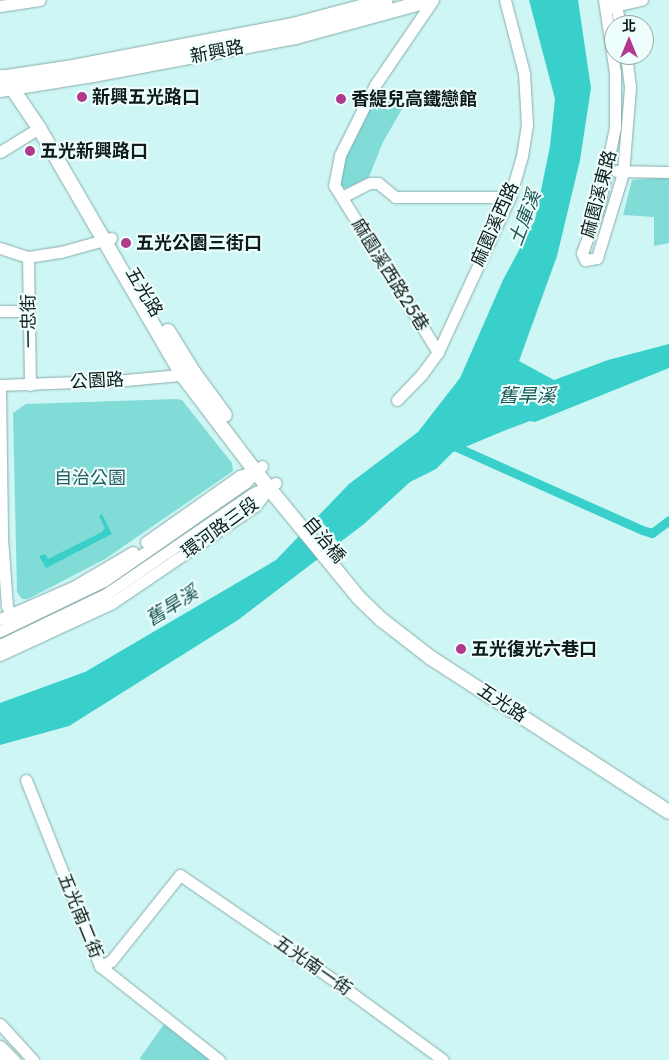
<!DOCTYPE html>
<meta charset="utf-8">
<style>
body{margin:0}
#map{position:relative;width:669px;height:1060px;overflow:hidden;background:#cef6f4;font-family:Jost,"Noto Sans TC",sans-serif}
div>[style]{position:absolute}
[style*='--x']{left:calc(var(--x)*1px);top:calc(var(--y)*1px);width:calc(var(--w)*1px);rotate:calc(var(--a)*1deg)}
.green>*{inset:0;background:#81dcd8}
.water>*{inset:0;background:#39cfca}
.pier>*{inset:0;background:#cef6f4}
.canal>*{height:9px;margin:-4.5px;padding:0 4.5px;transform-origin:4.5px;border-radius:4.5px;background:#39cfca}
.roads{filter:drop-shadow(0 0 1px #87adaa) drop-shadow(0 0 1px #87adaa)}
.minor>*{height:11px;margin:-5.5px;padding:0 5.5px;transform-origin:5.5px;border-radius:5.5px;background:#fff}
.major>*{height:14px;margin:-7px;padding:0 7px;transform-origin:7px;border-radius:7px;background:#fff}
.dots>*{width:14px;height:14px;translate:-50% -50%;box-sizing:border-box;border:2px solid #eefefd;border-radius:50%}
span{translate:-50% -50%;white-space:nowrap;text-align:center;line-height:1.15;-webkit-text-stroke:4px #eefefd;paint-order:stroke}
.street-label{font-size:18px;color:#0d1c1b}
.poi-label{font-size:18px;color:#0d1c1b;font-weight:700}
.left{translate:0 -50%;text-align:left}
.park-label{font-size:18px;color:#245e5c}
.water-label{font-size:19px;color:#1a5654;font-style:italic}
.north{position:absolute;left:604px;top:15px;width:50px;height:50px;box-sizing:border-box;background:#eefefd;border:1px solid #94a4a3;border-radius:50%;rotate:0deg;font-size:14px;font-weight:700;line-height:20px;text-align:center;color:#0d1c1b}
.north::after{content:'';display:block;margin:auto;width:18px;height:22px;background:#b0388d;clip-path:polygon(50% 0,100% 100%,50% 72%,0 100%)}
</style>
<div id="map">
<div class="green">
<i style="clip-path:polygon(377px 90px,405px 104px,383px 142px,369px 177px,347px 188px,342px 187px,337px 181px,341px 161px)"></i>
<i style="clip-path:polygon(669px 177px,669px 243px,654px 246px,654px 217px,623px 215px,632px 180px)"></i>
<i style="clip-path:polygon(176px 399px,182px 400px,232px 463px,233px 471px,105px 559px,28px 599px,22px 599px,17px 592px,13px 413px,26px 404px)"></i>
<i style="clip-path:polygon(164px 1024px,210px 1060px,141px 1060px,140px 1058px)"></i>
</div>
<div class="water">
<i style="clip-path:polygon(529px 0,578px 0,591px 88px,580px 160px,557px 256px,519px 361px,554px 380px,608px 360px,669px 344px,669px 368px,535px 422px,530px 421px,506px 430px,453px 452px,436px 469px,410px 482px,364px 524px,238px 620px,69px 726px,0 745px,0 703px,85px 672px,276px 560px,349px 484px,418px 432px,460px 378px,503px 280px,535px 220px,550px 146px,555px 99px)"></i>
<i style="clip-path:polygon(102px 514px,112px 534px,46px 568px,39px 556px,45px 554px,48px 559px,102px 532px,105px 528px,99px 516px)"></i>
</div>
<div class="pier">
<i style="clip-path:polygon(317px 515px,340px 545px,320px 561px,299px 533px)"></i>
</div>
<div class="canal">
<i style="--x:452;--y:445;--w:208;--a:24.1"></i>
<i style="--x:642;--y:530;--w:10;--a:17"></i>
<i style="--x:652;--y:533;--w:21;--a:-37"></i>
</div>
<div class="roads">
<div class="minor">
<i style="--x:433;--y:0;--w:103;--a:124.3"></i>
<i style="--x:375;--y:85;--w:78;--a:116.6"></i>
<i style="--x:340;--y:155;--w:31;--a:101"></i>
<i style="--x:334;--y:185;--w:197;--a:58.1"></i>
<i style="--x:604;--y:0;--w:74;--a:81.4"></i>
<i style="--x:615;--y:73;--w:54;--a:90"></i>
<i style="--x:615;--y:127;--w:81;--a:101.4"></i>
<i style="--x:599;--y:206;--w:50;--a:109.9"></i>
<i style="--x:582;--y:253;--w:8;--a:67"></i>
<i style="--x:585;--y:260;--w:12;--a:-9"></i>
<i style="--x:597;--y:258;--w:89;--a:-73"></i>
<i style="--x:623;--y:173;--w:86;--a:-85.3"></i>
<i style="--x:630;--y:87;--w:32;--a:-97"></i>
<i style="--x:615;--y:0;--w:25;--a:79"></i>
<i style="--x:0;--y:6;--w:40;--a:-8.5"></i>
<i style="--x:606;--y:8;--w:37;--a:-13"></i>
<i style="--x:0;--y:152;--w:46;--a:-31.6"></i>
<i style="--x:616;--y:171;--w:53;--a:1.1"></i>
<i style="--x:342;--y:197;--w:31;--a:-27"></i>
<i style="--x:370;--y:183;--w:8;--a:0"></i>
<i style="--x:378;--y:183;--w:22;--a:39"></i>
<i style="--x:395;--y:197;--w:115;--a:0"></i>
<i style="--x:0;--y:248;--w:29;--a:18"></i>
<i style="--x:28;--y:257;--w:33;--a:-9"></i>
<i style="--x:61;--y:252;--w:52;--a:-15.6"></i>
<i style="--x:28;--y:257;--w:128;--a:89.1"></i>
<i style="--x:0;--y:311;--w:29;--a:0"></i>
<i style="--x:0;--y:385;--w:126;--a:-2.3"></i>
<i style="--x:126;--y:380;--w:64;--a:-5.4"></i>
<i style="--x:0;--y:388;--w:150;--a:89.2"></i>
<i style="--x:2;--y:538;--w:68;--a:85.8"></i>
<i style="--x:7;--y:606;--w:14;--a:65"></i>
<i style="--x:397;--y:400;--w:36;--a:-46"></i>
<i style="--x:422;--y:374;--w:27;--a:-54"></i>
<i style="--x:438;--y:352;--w:171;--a:-65.1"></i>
<i style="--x:510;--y:197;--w:43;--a:-73.7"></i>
<i style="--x:522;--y:156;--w:31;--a:-81"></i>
<i style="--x:527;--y:125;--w:52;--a:-93.3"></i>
<i style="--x:524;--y:73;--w:75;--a:-104.6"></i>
<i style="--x:146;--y:542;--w:115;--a:-35.1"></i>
<i style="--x:240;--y:476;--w:16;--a:-18"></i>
<i style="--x:0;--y:619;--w:82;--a:-23.7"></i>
<i style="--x:75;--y:586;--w:67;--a:-30.4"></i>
<i style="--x:0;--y:631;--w:115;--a:-25.7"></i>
<i style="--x:104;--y:581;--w:172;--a:-34.8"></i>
<i style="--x:245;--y:483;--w:24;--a:-45"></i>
<i style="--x:0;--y:645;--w:118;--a:-25.7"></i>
<i style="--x:106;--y:594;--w:177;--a:-34.4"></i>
<i style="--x:252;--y:494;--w:26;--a:-25"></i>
<i style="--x:0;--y:655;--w:123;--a:-24.9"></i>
<i style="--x:112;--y:603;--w:173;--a:-34.1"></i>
<i style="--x:255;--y:506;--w:23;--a:-52"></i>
<i style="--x:26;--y:780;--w:200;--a:68.3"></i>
<i style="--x:100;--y:966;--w:152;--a:38.3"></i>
<i style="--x:100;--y:966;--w:12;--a:-24"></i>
<i style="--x:111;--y:961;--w:110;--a:-51.3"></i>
<i style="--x:180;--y:875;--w:179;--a:34.3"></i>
<i style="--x:328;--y:976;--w:142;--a:36.1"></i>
<i style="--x:0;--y:1024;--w:49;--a:47.5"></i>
<i style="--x:0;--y:1046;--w:20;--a:45"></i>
<i style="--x:0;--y:1059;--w:1;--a:45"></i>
</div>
<div class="major">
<i style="--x:2;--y:77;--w:15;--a:48"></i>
<i style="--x:12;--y:88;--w:48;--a:56"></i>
<i style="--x:39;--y:128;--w:287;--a:59.9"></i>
<i style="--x:183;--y:376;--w:119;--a:52.8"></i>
<i style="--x:255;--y:471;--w:164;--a:50.7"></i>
<i style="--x:359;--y:598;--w:32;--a:44"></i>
<i style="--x:382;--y:620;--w:62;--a:37.8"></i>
<i style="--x:431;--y:658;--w:283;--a:32.9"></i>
<i style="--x:0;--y:78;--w:79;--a:-8.7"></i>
<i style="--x:78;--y:66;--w:219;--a:-10.8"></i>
<i style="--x:293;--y:25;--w:96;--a:-15"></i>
<i style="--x:0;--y:90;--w:94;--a:-9.2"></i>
<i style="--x:93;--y:75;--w:207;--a:-10.6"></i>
<i style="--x:296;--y:37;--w:140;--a:-15.3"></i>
<i style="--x:168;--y:331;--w:49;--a:58.2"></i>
<i style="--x:194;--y:373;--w:52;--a:53.6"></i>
</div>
</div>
<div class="dots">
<i style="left:82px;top:97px;background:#b0388d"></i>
<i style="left:341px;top:99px;background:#b0388d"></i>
<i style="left:30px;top:151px;background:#b0388d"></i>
<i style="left:126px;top:243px;background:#b0388d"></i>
<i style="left:461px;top:649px;background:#b0388d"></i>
</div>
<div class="street-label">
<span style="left:217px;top:52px;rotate:-11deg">新興路</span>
<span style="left:599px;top:194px;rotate:-75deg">麻園溪東路</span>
<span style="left:495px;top:224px;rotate:-66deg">麻園溪西路</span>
<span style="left:390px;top:275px;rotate:58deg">麻園溪西路25巷</span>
<span style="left:144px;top:292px;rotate:59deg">五光路</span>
<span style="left:29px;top:321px;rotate:-91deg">一忠街</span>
<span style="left:97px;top:381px;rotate:-3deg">公園路</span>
<span style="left:220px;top:528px;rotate:-36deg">環河路三段</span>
<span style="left:324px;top:540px;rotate:50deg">自治橋</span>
<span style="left:502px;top:703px;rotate:33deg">五光路</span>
<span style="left:80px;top:916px;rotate:68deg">五光南二街</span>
<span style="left:313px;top:966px;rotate:35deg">五光南一街</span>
</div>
<div class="poi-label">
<span class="left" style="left:92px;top:97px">新興五光路口</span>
<span class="left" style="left:351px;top:99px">香緹兒高鐵戀館</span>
<span class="left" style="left:40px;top:151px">五光新興路口</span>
<span class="left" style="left:136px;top:243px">五光公園三街口</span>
<span class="left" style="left:471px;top:649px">五光復光六巷口</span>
</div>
<div class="park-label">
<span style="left:90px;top:478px">自治公園</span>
</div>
<div class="water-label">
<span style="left:525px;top:218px;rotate:-69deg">土庫溪</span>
<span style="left:527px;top:396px">舊旱溪</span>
<span style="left:172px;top:606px;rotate:-32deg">舊旱溪</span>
</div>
<div class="north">北</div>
</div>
